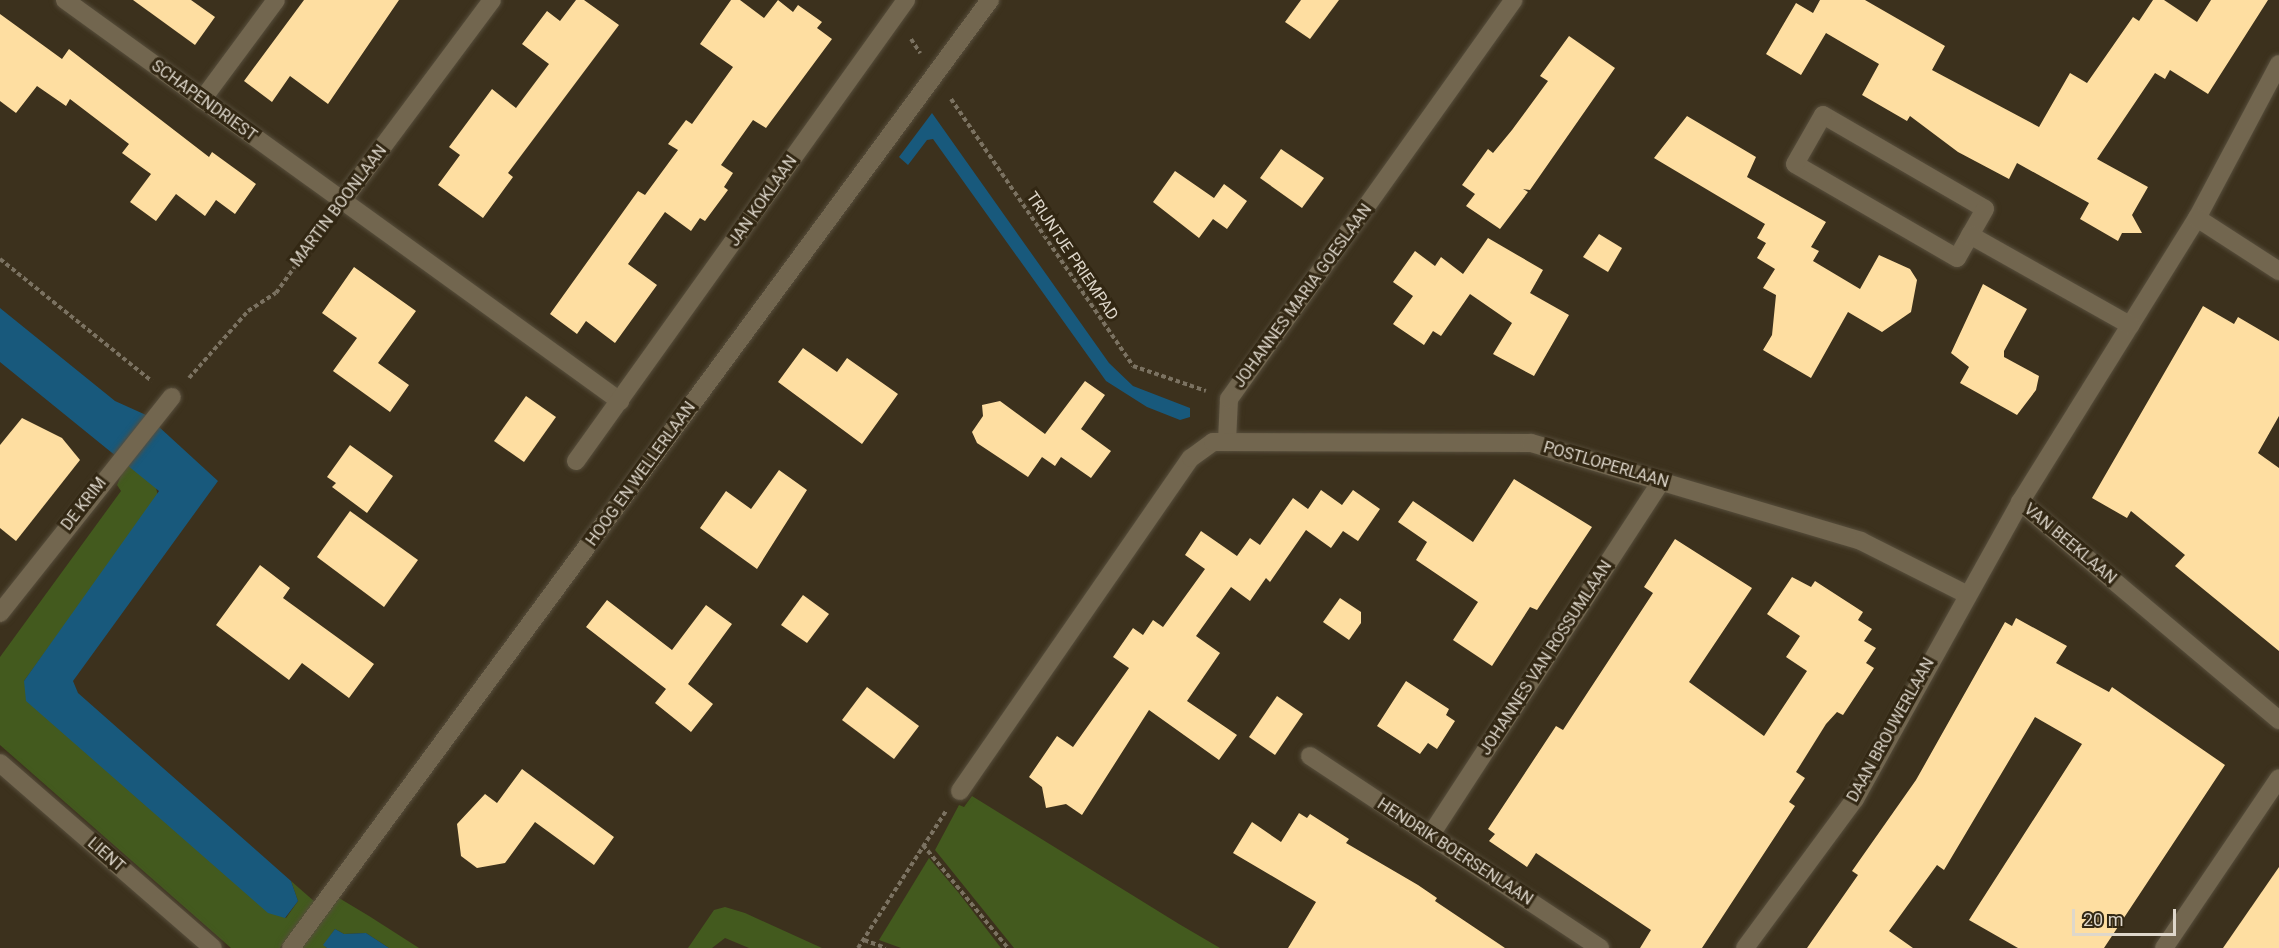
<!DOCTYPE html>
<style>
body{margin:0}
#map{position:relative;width:2279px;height:948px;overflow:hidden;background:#3c311d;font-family:Roboto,sans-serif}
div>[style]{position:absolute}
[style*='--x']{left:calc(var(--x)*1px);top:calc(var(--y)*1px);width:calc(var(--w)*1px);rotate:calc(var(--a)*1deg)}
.green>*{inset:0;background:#435a1e}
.water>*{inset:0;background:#18597c}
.building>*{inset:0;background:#fedea1}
.path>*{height:4px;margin-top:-2px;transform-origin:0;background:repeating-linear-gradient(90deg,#7b7261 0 4.5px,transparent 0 7.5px)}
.roads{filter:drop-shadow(0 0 2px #574e3c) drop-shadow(0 0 2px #574e3c)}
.street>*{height:18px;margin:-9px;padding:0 9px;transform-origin:9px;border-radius:9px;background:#72664f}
span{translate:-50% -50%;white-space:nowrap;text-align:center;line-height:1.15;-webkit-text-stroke:6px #322713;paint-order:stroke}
.street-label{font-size:16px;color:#ded7cb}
.scale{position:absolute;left:2072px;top:909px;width:104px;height:27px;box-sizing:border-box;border:3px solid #ded7cb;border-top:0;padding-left:8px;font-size:18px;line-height:21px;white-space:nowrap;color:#ded7cb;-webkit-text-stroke:4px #322713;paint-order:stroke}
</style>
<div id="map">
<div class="green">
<i style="clip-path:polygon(126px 463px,156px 487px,158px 497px,24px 681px,277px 913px,286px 918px,298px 901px,291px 881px,315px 902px,280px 948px,231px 948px,0 745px,0 657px,121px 491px,117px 485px)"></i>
<i style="clip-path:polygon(972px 796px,1179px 924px,1220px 948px,1014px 948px,935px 850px,959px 805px,964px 807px)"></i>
<i style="clip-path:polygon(929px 858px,958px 892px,1001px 948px,901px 948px,879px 940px)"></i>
<i style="clip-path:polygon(339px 898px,369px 916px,419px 948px,389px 948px,366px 933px,344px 934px,335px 929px,324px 945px,327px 948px,302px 948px)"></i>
<i style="clip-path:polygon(725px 907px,745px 913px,822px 948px,749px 948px,725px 938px,712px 948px,688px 948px,714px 910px)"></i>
</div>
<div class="water">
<i style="clip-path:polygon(932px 113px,1109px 363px,1133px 386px,1190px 408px,1190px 417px,1180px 420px,1147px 407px,1106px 381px,933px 139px,927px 140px,908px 165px,899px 157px)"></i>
<i style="clip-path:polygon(0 308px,115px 401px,146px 415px,218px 481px,73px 681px,78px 693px,291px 881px,298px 901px,285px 918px,268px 913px,26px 701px,24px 681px,159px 491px,0 362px)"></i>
<i style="clip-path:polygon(335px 929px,344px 934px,366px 933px,389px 948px,327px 948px,323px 945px)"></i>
</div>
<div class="building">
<i style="clip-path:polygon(133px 0,191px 0,215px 17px,195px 45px)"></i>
<i style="clip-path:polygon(304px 0,399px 0,328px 104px,290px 76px,272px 102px,244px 81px)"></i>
<i style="clip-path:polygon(576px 0,584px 0,619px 25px,508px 173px,513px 177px,483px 218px,438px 185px,460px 155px,449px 147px,492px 89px,516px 108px,549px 64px,522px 44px,547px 11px,560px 21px)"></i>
<i style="clip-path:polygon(731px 0,740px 0,764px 18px,778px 0,793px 12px,798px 5px,822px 22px,817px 28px,832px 39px,766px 128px,753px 120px,721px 165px,733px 173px,724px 187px,728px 190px,705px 221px,700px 218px,691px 231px,665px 212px,628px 264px,657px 285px,615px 343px,586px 321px,577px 334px,550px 314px,638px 191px,645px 195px,678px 150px,668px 144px,686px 120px,692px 124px,733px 67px,700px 44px)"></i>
<i style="clip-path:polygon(1301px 0,1339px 0,1310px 39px,1285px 22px)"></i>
<i style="clip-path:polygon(1820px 0,1865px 0,1945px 46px,1932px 70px,2039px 127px,2070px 73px,2087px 83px,2133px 17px,2139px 21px,2153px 0,2164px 0,2197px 22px,2211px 0,2268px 0,2208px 94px,2170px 70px,2165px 79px,2155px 73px,2097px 159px,2148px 187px,2132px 215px,2142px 233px,2122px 233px,2118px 241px,2080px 219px,2089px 203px,2017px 163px,2009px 179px,1958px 152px,1910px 116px,1907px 121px,1862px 95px,1879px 64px,1826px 33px,1801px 75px,1766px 54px,1796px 3px,1813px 13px)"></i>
<i style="clip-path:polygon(0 14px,62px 59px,69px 49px,209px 157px,212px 152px,256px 184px,235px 214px,216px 200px,205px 216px,176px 194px,156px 221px,130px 202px,151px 174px,122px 153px,129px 144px,70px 99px,66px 106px,37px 86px,16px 113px,0 101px)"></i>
<i style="clip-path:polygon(1569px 36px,1615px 68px,1530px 190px,1523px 189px,1528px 192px,1500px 229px,1466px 206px,1475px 194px,1462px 185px,1488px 149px,1493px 153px,1512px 130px,1548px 81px,1540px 76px)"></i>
<i style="clip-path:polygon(1687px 116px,1756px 157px,1747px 177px,1826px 222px,1811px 247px,1819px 251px,1813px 261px,1860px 289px,1879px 255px,1910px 269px,1917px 280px,1911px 312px,1882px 332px,1848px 312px,1811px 378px,1763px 350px,1772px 335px,1776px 295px,1763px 288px,1775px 269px,1757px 258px,1766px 243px,1757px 238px,1765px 224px,1654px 158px)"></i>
<i style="clip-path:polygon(1281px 149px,1324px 178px,1302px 208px,1260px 178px)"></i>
<i style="clip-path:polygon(1175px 171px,1214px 198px,1224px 184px,1247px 201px,1227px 229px,1213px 219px,1199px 238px,1153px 202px)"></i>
<i style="clip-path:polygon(1599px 234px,1622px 248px,1608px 272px,1583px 257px)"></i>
<i style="clip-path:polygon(1488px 238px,1543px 270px,1530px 293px,1569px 315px,1534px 376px,1493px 354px,1512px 323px,1470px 294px,1441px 336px,1433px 331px,1424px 345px,1393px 324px,1413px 296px,1393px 282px,1415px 251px,1435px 266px,1441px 257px,1463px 274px)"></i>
<i style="clip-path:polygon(354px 267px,416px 311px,378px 363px,409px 385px,390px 412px,333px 371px,357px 338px,322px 313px)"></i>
<i style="clip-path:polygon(1983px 284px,2027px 309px,2004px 351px,2004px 357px,2039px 376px,2036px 390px,2017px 415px,1960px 383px,1969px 367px,1951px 353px)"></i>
<i style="clip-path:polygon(2203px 306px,2234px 324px,2238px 317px,2279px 341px,2279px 416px,2258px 453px,2279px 468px,2279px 651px,2175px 566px,2185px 555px,2131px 511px,2127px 518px,2092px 498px)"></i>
<i style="clip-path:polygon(803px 348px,837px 372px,847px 358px,898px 394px,862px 444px,778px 382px)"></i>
<i style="clip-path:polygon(1085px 381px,1105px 395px,1081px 429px,1111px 451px,1091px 478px,1061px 457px,1055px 466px,1042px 457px,1028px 477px,977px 443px,972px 432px,983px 416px,982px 405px,1000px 401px,1045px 434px)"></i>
<i style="clip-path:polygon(526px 396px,556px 417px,524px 462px,494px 441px)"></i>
<i style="clip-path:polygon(22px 418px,62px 438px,80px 460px,16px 541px,0 528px,0 445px)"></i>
<i style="clip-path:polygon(350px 445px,393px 476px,367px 513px,332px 487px,336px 483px,327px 477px)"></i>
<i style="clip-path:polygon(779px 470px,807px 490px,757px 569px,700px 528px,726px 491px,751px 509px)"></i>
<i style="clip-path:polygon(1514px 479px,1592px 527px,1537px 610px,1530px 607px,1492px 666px,1453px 640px,1478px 602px,1416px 560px,1427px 542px,1398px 522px,1413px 501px,1473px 542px)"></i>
<i style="clip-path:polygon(1321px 490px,1342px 505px,1353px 490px,1380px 509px,1358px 541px,1343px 531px,1331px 548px,1306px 530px,1270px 582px,1266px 578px,1250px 601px,1231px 587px,1196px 636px,1220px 653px,1187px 701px,1237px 735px,1219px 760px,1149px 710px,1082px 815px,1066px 804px,1046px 808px,1042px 787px,1029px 777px,1057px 736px,1073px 747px,1129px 668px,1113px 657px,1133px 628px,1143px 635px,1153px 620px,1163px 627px,1205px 569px,1185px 555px,1201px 531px,1237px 556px,1250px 538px,1260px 545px,1293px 498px,1308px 509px)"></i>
<i style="clip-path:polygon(350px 511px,418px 560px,384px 607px,317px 557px)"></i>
<i style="clip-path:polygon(1675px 539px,1752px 588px,1689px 682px,1764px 736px,1807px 671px,1786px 657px,1800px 636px,1767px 614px,1792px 577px,1811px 587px,1815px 581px,1863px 612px,1858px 620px,1872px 629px,1864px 641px,1876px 648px,1866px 663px,1874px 668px,1843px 715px,1837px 712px,1826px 724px,1796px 772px,1805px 778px,1789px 802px,1795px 806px,1702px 948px,1640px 948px,1651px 930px,1536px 853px,1527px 867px,1489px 841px,1495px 834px,1488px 829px,1556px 726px,1563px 730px,1653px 593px,1644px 587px)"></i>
<i style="clip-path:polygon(260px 565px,290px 588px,283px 598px,374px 664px,349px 698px,302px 663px,289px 680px,216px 625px)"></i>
<i style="clip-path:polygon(803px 595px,829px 614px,807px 643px,781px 625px)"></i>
<i style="clip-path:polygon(1340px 598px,1361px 612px,1361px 623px,1349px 640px,1323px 622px)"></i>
<i style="clip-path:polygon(607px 600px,672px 650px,706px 605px,732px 624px,688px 684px,713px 704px,691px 732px,655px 703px,666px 689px,586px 627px)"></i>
<i style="clip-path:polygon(2016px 618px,2067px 646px,2056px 663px,2109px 692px,2112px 687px,2225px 765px,2104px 948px,2018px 948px,1969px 920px,2082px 744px,2035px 717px,1944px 870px,1937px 865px,1889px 931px,1913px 948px,1807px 948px,1858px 875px,1852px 871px,1916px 780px,2005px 622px,2012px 626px)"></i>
<i style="clip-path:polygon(1406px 681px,1449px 709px,1446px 715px,1455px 721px,1437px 749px,1428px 743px,1420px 754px,1377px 726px)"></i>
<i style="clip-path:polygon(867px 687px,919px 726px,894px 759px,842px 720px)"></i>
<i style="clip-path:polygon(1277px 696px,1303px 714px,1275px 755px,1249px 737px)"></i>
<i style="clip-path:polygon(522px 769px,614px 837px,594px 865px,535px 822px,505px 863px,477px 868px,461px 856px,457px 824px,485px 794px,497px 803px)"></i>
<i style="clip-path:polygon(1299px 813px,1307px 818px,1310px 814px,1349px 839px,1346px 843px,1418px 885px,1437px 898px,1435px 901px,1505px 948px,1288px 948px,1316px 902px,1233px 853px,1252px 822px,1281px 842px)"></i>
<i style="clip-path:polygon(2279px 867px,2279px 948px,2223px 948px)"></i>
</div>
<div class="path">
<i style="--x:911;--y:39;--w:17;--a:57"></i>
<i style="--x:951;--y:99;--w:323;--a:55.7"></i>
<i style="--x:1133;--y:366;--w:77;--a:18.9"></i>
<i style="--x:0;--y:259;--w:195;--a:38.8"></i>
<i style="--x:189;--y:378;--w:89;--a:-48.6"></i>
<i style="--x:248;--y:311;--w:33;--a:-33"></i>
<i style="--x:276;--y:293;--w:86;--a:-54.5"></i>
<i style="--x:923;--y:845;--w:134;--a:50.5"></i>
<i style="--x:864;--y:940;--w:23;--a:20"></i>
<i style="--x:858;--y:948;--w:163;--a:-57.3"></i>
</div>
<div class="roads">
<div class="street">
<i style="--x:65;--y:0;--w:685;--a:35.85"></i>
<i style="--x:2279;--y:64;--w:174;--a:118"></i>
<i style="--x:2197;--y:218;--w:335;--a:121.9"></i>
<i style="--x:2020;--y:502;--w:339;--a:40.1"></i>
<i style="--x:202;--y:100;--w:124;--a:-53.5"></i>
<i style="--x:1823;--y:115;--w:187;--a:30.1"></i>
<i style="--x:1985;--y:209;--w:56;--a:119.7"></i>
<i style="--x:1957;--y:258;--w:187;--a:-149.9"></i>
<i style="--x:1795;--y:164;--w:56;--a:-60.3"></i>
<i style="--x:343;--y:200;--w:249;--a:-53.3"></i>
<i style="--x:2197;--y:218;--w:98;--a:32.9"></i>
<i style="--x:1970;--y:235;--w:184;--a:29.4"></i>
<i style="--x:1227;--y:441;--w:42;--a:-87.3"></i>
<i style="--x:1229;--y:399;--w:490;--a:-54.5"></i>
<i style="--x:576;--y:461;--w:567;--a:-54.4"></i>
<i style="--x:0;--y:613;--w:276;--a:-51.5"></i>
<i style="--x:1310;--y:756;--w:348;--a:33.5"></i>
<i style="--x:0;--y:763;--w:282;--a:41"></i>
<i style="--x:960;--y:791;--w:405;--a:-55.3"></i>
<i style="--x:1191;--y:458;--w:27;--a:-36"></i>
<i style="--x:1213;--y:442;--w:318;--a:0.2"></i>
<i style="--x:1531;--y:443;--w:344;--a:16.5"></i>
<i style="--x:1861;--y:541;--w:118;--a:26.8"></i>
<i style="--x:1430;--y:836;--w:424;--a:-56.9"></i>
<i style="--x:291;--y:948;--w:1178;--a:-53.6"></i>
<i style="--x:1745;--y:948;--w:185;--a:-53.6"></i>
<i style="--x:1855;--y:799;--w:340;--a:-60.9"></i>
<i style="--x:2164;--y:948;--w:205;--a:-55.9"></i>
</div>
</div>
<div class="street-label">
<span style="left:204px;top:101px;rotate:36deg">SCHAPENDRIEST</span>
<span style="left:763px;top:201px;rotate:-55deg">JAN KOKLAAN</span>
<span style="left:339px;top:206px;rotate:-53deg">MARTIN BOONLAAN</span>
<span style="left:1072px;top:256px;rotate:56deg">TRIJNTJE PRIEMPAD</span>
<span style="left:1303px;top:296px;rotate:-54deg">JOHANNES MARIA GOESLAAN</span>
<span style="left:1606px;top:465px;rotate:16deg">POSTLOPERLAAN</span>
<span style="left:641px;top:474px;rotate:-54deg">HOOG EN WELLERLAAN</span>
<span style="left:84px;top:504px;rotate:-52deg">DE KRIM</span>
<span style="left:2070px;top:544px;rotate:40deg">VAN BEEKLAAN</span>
<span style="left:1546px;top:658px;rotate:-57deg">JOHANNES VAN ROSSUMLAAN</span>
<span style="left:1891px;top:730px;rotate:-61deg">DAAN BROUWERLAAN</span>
<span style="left:1455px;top:852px;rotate:33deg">HENDRIK BOERSENLAAN</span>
<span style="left:106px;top:855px;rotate:41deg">LIENT</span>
</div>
<div class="scale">20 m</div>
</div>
